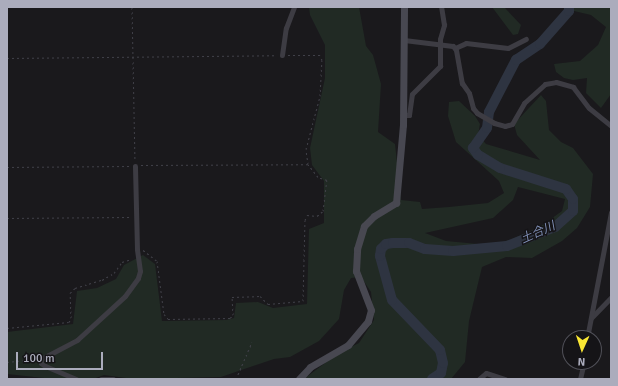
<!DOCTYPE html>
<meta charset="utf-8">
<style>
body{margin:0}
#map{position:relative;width:618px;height:386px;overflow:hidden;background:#1a191c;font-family:Signika,"Noto Sans JP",sans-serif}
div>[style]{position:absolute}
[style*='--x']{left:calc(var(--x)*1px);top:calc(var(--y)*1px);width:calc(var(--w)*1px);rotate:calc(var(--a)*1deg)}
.green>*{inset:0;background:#212a24}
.river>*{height:10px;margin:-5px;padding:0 5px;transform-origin:5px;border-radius:5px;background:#2e3441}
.path>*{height:1px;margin-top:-0.5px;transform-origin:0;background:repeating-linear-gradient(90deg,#404048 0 2px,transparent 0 5px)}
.street>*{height:5px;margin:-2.5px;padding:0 2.5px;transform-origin:2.5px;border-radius:2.5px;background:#3d3c43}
.secondary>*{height:7px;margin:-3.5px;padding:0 3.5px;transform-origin:3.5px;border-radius:3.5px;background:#484851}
span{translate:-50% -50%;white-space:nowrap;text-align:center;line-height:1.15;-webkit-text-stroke:3px #151417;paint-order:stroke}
.water-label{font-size:12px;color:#8191b8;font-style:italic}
.frame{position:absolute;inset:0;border:8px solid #abacbc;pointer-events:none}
.north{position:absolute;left:562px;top:330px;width:40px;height:40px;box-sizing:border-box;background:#151417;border:1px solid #515159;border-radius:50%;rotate:183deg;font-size:11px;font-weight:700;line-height:16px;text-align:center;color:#abacbc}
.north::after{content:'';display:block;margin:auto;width:14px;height:18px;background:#fae733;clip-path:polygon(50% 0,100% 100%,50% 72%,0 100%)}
.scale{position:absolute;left:16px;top:352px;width:87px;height:18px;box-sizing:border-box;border:2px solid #abacbc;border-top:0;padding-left:5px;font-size:12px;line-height:14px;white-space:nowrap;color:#abacbc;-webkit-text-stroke:3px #151417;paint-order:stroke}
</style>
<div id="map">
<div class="green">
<i style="clip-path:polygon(evenodd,309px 7px,359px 7px,366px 46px,373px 55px,381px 84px,378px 132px,395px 144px,401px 200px,420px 202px,422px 209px,449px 207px,488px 203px,504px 193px,499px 181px,456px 142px,448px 116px,449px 102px,459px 101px,475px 116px,480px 124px,478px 135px,486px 144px,540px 160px,517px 135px,514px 124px,541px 95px,546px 101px,549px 130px,561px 142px,573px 148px,593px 174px,590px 207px,577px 228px,562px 241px,532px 258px,506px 257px,482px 267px,469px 321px,465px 362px,451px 379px,304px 379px,337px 354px,359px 343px,374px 320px,371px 292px,361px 277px,351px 278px,344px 290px,339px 319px,319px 341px,290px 357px,274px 359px,221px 377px,133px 379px,104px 375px,93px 379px,53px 379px,7px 374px,7px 332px,73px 324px,77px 291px,97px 288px,116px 279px,124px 265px,143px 255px,155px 264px,162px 321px,226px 320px,234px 318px,236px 303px,258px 302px,273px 308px,307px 304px,309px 229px,324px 223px,324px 181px,312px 165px,310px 148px,325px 78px,325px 45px,310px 15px,309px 7px,518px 187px,565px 199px,562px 211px,541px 226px,510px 240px,489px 245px,446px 241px,425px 233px,493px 218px,513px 200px,518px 187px)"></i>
<i style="clip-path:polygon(492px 7px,504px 7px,521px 25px,518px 34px,513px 35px)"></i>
<i style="clip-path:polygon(571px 7px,611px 7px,611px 94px,601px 108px,586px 93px,587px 78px,573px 80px,564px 78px,556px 72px,554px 64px,580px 61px,598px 45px,606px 27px,591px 15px,574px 11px)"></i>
</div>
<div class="river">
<i style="--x:432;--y:379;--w:11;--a:-34"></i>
<i style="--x:441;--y:373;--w:10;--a:-79"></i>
<i style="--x:443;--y:363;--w:13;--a:-103"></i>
<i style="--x:440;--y:350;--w:69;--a:-133.8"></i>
<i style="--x:392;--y:300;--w:46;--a:-105.3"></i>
<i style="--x:380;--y:256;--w:7;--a:-82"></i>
<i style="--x:381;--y:249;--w:7;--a:-45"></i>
<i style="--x:386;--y:244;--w:7;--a:-8"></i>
<i style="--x:393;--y:243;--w:16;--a:0"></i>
<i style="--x:409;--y:243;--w:17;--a:21"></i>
<i style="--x:425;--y:249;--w:28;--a:4"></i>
<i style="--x:453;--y:251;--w:54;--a:-5.3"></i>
<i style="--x:507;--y:246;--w:52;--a:-21.6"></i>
<i style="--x:555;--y:227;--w:24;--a:-42"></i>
<i style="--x:573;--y:211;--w:12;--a:-90"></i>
<i style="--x:573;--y:199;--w:12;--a:-125"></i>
<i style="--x:566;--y:189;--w:69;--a:-162.3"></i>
<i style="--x:500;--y:168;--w:26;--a:-149"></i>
<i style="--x:478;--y:155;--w:9;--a:-126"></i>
<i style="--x:473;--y:148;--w:24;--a:-55"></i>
<i style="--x:487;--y:128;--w:16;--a:-83"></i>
<i style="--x:489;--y:112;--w:59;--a:-62.6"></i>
<i style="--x:516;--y:60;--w:29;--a:-34"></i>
<i style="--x:540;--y:44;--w:44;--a:-48.7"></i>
<i style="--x:569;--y:11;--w:4;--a:-90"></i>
</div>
<div class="path">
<i style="--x:132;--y:7;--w:153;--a:88.9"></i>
<i style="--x:7;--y:58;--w:269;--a:-0.6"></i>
<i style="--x:141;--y:165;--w:167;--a:-0.3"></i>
<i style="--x:7;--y:167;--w:123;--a:-0.5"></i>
<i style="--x:7;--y:218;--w:123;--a:-0.5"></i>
<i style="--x:143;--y:250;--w:18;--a:38"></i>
<i style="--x:157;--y:261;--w:53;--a:82.5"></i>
<i style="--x:164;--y:314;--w:6;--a:51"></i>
<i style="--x:168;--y:319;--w:62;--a:-0.9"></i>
<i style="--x:230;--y:318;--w:4;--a:-45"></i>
<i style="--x:233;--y:315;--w:18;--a:-93"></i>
<i style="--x:232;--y:297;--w:28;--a:-2"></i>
<i style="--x:260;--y:296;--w:11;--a:45"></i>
<i style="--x:268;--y:304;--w:35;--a:-5"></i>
<i style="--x:303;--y:301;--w:81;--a:-88.6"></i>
<i style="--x:305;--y:220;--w:5;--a:-68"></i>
<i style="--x:307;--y:215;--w:10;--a:6"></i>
<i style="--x:317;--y:216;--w:8;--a:-40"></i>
<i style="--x:323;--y:211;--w:31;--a:-83"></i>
<i style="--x:327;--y:180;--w:9;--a:-162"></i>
<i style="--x:318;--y:177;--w:16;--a:-128"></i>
<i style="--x:308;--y:164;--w:15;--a:-98"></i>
<i style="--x:306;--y:149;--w:55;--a:-75.2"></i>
<i style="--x:320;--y:96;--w:36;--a:-87"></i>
<i style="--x:322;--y:60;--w:5;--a:-112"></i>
<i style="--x:320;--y:55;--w:33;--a:180"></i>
<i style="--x:7;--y:262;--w:43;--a:-90"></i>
<i style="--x:7;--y:328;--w:62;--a:-5.5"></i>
<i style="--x:69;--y:322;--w:4;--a:-63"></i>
<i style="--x:71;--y:318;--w:25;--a:-92"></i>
<i style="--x:70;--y:293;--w:7;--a:-45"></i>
<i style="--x:75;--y:288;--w:28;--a:-17"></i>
<i style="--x:102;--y:280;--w:14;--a:-30"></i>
<i style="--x:114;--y:273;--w:14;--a:-54"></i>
<i style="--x:122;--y:262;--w:10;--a:-17"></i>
<i style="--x:7;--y:362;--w:29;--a:-6"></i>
<i style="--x:236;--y:379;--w:40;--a:-66.6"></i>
</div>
<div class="street">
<i style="--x:404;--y:40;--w:49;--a:7"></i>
<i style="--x:453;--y:46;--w:5;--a:53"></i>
<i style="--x:456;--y:50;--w:34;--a:80"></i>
<i style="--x:462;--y:83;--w:12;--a:55"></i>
<i style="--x:469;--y:93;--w:16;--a:75"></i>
<i style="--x:473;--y:108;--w:6;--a:51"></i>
<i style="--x:477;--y:113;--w:20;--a:30"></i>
<i style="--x:494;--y:123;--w:11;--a:15"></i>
<i style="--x:505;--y:126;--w:7;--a:-16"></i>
<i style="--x:512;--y:124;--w:24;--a:-60"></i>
<i style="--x:524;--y:103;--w:28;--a:-42"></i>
<i style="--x:545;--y:84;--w:11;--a:-10"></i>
<i style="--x:556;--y:82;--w:18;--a:16"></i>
<i style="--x:573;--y:87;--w:26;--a:53"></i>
<i style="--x:589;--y:108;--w:28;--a:39"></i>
<i style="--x:455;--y:48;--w:12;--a:-24"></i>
<i style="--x:466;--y:43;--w:42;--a:6.8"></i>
<i style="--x:508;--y:48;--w:20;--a:-27"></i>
<i style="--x:282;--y:55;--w:27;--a:-82"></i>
<i style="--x:286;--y:28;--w:22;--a:-69"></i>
<i style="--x:403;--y:115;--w:6;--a:0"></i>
<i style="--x:409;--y:115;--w:21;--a:-82"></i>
<i style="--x:412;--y:94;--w:40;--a:-45"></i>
<i style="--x:440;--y:66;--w:27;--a:-90"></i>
<i style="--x:440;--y:39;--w:15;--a:-74"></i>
<i style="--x:444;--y:25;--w:18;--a:-99"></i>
<i style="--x:591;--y:318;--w:29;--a:-46"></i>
<i style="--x:587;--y:338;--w:128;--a:-79.2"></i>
<i style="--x:76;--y:379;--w:34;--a:-157"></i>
<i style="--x:45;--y:366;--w:5;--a:-143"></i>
<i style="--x:41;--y:363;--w:4;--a:-90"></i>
<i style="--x:41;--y:359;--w:41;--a:-27.8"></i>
<i style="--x:77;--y:340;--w:65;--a:-42.5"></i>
<i style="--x:125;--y:296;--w:22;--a:-54"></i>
<i style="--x:138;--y:278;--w:7;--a:-74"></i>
<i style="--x:140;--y:271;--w:22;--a:-98"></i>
<i style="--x:137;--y:249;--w:83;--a:-91.4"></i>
<i style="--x:101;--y:379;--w:12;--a:0"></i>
<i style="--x:479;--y:379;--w:9;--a:-41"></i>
<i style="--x:486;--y:373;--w:20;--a:18"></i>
<i style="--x:580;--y:379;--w:17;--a:-77"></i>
</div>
<div class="secondary">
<i style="--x:299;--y:379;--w:16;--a:-47"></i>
<i style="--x:310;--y:367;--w:44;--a:-30.1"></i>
<i style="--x:348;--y:345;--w:31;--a:-50"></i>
<i style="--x:368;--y:321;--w:11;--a:-75"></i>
<i style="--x:371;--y:310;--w:42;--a:-111"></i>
<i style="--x:356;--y:271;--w:22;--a:-87"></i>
<i style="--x:357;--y:249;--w:24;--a:-73"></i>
<i style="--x:364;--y:226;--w:14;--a:-45"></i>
<i style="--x:374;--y:216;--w:26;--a:-31"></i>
<i style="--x:396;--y:203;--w:78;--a:-84.9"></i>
<i style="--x:403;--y:125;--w:118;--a:-89.5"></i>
</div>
<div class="water-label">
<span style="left:538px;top:233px;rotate:-24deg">土合川</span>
</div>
<div class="frame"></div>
<div class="north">N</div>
<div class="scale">100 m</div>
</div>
